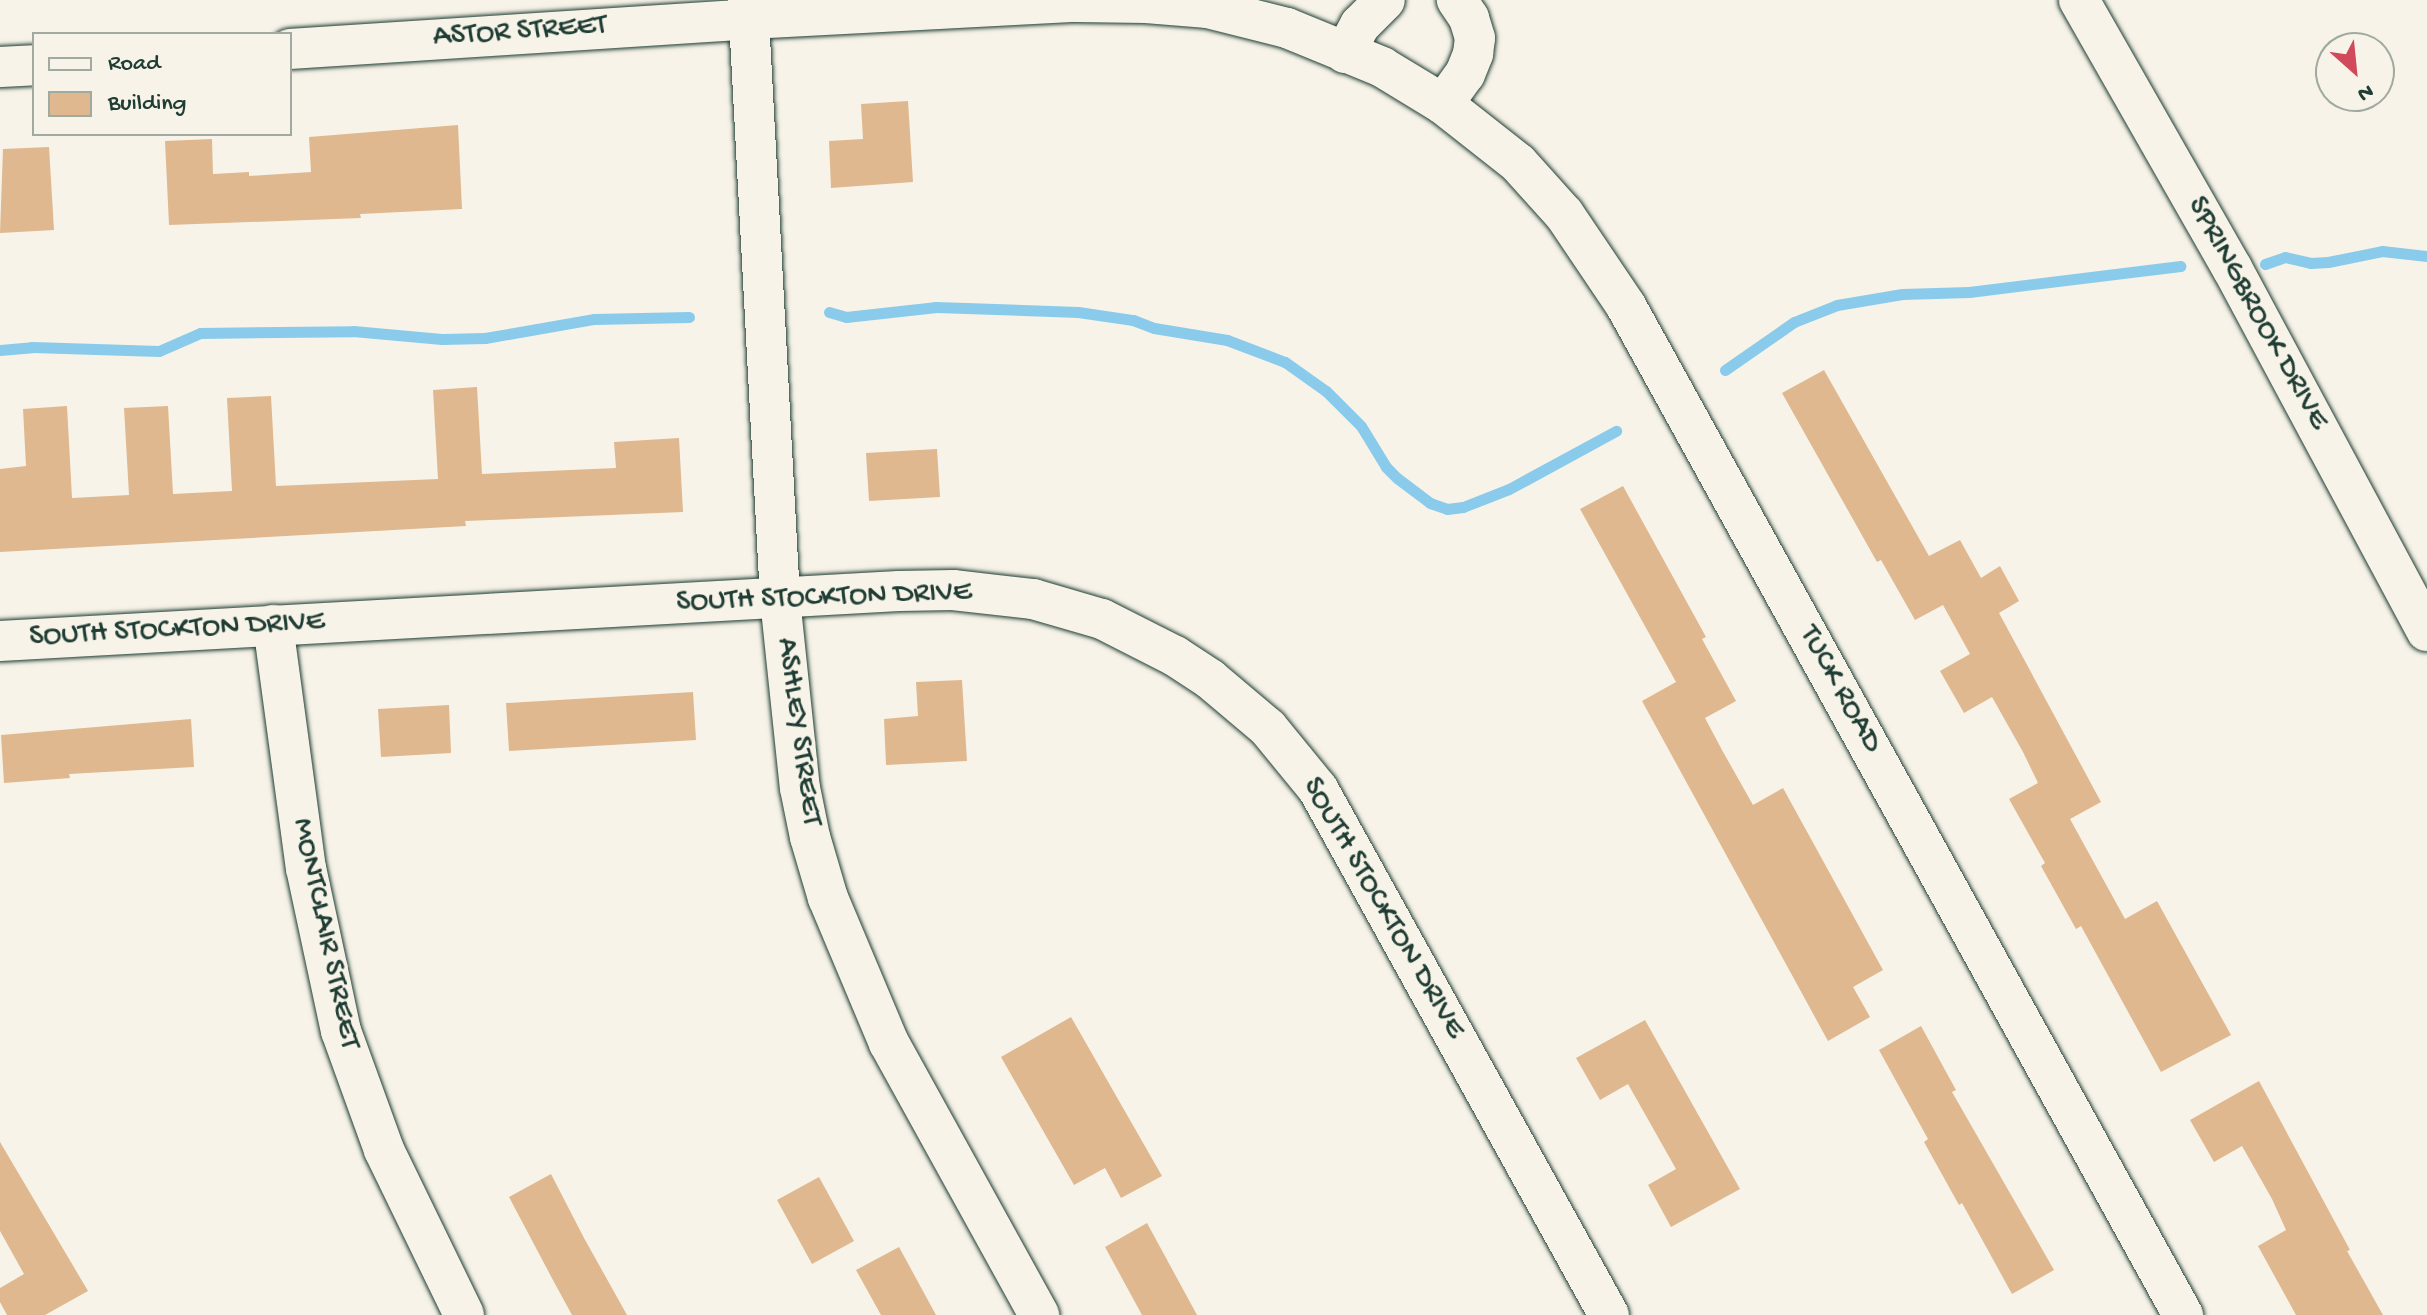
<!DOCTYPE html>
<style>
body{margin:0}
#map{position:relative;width:2427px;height:1315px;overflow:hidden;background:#f7f3e8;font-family:"Gochi Hand",sans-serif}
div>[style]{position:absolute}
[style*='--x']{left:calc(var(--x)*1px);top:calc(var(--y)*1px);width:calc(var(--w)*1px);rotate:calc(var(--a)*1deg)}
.stream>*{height:11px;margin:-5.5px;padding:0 5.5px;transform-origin:5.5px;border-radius:5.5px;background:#8acbeb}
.building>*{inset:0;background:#dfb88f}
.roads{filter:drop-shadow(0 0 2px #1f3d34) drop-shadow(0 0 2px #1f3d34)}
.minor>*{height:40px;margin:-20px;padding:0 20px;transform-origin:20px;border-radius:20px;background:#f7f3e8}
span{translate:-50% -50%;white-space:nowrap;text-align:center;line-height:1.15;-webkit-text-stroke:7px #f7f3e8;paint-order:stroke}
.street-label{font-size:30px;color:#1f3d34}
.legend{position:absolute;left:32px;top:32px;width:260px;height:104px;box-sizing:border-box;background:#f7f3e8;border:2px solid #a1aaa0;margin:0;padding:10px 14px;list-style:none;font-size:24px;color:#1f3d34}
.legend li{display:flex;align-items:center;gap:16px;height:40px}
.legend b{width:40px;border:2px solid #a1aaa0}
.north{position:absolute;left:2315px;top:32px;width:80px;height:80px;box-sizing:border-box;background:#f7f3e8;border:2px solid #a1aaa0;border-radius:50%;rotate:153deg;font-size:22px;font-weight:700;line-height:32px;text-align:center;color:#1f3d34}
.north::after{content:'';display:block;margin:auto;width:28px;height:36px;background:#d1495b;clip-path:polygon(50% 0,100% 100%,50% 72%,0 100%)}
</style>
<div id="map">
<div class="stream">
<i style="--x:2265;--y:264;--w:21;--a:-19"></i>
<i style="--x:2285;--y:257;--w:26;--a:13"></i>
<i style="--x:2310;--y:263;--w:18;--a:-3"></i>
<i style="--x:2328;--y:262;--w:55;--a:-11.5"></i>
<i style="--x:2382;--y:251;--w:45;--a:6.3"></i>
<i style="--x:829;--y:312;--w:18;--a:16"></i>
<i style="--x:846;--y:317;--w:91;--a:-6.3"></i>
<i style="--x:936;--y:307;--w:142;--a:2"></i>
<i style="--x:1078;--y:312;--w:56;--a:8.3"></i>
<i style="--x:1133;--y:320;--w:22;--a:21"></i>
<i style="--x:1154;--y:328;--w:74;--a:9.3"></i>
<i style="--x:1227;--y:340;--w:62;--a:20.8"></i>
<i style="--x:1285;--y:362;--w:50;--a:35.3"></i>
<i style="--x:1326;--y:391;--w:49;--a:45"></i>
<i style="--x:1361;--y:426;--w:48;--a:58.6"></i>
<i style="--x:1386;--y:467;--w:16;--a:45"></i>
<i style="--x:1397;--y:478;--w:41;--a:37.1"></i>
<i style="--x:1430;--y:503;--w:18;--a:19"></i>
<i style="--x:1447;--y:509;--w:16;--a:-7"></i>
<i style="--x:1463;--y:507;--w:49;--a:-21.4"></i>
<i style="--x:1509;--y:489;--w:122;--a:-28.5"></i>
<i style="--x:0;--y:350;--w:32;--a:-5"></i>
<i style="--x:32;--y:347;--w:127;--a:1.8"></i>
<i style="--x:159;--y:351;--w:45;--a:-23.7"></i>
<i style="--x:200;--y:333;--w:153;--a:-0.7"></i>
<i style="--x:353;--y:331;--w:89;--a:5.1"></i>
<i style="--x:442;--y:339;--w:43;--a:-1.3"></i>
<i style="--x:485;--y:338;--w:111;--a:-9.9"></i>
<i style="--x:594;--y:319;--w:95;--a:-1.2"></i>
<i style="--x:1725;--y:370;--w:84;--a:-34.8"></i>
<i style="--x:1794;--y:322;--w:46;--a:-21.6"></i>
<i style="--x:1837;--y:305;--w:66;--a:-9.6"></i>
<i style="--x:1902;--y:294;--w:67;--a:-1.7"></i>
<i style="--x:1969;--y:292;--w:213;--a:-7"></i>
</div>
<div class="building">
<i style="clip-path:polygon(908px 101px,913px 182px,831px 188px,829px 141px,863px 139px,861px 104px)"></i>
<i style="clip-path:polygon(458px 125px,462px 209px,360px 214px,361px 218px,169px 225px,165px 141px,212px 139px,213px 174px,249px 172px,249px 176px,311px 172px,309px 137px)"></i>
<i style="clip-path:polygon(49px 147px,54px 230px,0 233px,3px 149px)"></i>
<i style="clip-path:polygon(1824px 370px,1929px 556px,1960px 540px,1981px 578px,2000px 566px,2019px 601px,1999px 613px,2101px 802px,2070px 819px,2125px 919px,2157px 901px,2231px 1035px,2161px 1072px,2081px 926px,2076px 929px,2041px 866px,2045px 863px,2009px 799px,2038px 783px,2023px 752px,1992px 697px,1964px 713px,1940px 671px,1970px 654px,1943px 605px,1915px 620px,1881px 560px,1877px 562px,1782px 393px)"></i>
<i style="clip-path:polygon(477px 387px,482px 474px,616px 468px,614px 442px,679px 438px,683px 512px,465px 521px,466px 526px,0 552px,0 469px,26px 466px,23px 409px,67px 406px,72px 498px,129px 495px,124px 408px,168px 406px,173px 494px,232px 491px,227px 398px,271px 396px,276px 486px,438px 479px,433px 390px)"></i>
<i style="clip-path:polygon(937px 449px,940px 497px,869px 501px,866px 453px)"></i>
<i style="clip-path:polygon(1623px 486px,1706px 637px,1702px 639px,1736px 701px,1705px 718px,1722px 750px,1753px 805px,1783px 788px,1883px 970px,1853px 987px,1870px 1017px,1828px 1041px,1642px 701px,1676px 682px,1580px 509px)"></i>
<i style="clip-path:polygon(962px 680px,967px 761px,886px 765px,884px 719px,918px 716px,916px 682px)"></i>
<i style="clip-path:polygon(693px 692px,696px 740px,509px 751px,506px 703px)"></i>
<i style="clip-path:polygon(449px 705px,451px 753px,381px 757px,378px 709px)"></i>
<i style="clip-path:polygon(191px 719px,194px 767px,69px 774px,70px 778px,4px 783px,1px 735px)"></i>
<i style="clip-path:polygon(1071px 1017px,1162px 1176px,1121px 1198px,1105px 1168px,1074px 1185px,1001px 1057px)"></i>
<i style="clip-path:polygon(1645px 1020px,1740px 1189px,1671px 1227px,1648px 1185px,1676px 1169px,1628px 1084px,1600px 1100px,1576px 1058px)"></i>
<i style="clip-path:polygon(1921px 1026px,1956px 1090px,1952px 1092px,2054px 1270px,2012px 1294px,1962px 1203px,1959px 1205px,1924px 1142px,1928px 1139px,1879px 1050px)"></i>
<i style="clip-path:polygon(2259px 1081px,2350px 1250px,2347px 1251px,2383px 1315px,2296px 1315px,2258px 1246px,2286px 1230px,2272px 1199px,2242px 1146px,2214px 1162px,2190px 1120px)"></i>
<i style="clip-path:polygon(0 1142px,88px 1291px,45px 1315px,7px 1315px,0 1302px,0 1288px,24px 1274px,0 1231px)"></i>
<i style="clip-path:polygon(551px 1174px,584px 1238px,627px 1315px,572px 1315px,554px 1282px,509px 1197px)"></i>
<i style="clip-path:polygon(819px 1177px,854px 1241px,812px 1264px,777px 1200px)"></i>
<i style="clip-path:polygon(1147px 1223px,1197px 1315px,1142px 1315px,1105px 1247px)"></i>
<i style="clip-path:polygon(899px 1247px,936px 1315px,881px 1315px,856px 1270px)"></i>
</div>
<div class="roads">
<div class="minor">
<i style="--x:748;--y:0;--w:600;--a:86.94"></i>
<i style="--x:780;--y:599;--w:190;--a:84"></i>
<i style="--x:800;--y:788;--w:50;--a:78.5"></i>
<i style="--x:810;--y:837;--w:64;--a:73.6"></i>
<i style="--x:828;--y:898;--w:157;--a:67.2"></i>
<i style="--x:889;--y:1043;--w:311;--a:61.1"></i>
<i style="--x:2079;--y:0;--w:309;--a:60.3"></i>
<i style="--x:2232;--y:268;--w:412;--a:61.8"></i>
<i style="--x:290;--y:49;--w:460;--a:-3.7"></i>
<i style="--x:749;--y:19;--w:327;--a:-3"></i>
<i style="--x:1076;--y:2;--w:70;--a:0.8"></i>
<i style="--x:1146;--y:3;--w:62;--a:4.6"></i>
<i style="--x:1208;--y:8;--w:81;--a:14.2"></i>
<i style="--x:1287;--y:28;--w:103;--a:22.3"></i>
<i style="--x:1382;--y:67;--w:71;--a:31.2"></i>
<i style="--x:1443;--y:104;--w:95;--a:38.2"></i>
<i style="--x:1518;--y:163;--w:69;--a:48"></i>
<i style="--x:1564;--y:214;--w:111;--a:56"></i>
<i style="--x:1626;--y:306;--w:1153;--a:61.1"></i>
<i style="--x:1345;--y:53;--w:32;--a:-62"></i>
<i style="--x:1360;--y:25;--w:35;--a:-45"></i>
<i style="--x:0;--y:67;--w:34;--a:-3"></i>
<i style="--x:1443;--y:104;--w:37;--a:-54"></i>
<i style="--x:1465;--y:74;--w:22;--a:-68"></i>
<i style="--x:1473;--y:54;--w:16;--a:-83"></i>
<i style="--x:1475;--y:38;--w:21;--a:-107"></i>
<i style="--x:1469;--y:18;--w:22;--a:-124"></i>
<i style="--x:273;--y:625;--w:245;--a:82.3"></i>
<i style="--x:306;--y:868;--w:167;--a:77.9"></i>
<i style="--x:341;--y:1031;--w:127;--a:70.1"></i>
<i style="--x:384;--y:1150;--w:183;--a:64.1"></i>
<i style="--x:0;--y:641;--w:900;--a:-3.18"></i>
<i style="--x:899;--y:591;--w:54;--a:-1.1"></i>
<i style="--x:953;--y:590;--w:81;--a:6.4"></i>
<i style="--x:1033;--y:599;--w:72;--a:16.2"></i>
<i style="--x:1102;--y:619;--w:82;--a:26.9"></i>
<i style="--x:1175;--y:656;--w:42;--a:33.3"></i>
<i style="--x:1210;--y:679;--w:76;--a:40.2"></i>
<i style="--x:1268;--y:728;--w:79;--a:50.7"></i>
<i style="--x:1318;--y:789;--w:601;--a:61.05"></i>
</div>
</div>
<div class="street-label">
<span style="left:520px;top:33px;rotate:-4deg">ASTOR STREET</span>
<span style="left:2256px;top:314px;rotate:61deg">SPRINGBROOK DRIVE</span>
<span style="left:824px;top:599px;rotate:-2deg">SOUTH STOCKTON DRIVE</span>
<span style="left:177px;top:631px;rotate:-3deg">SOUTH STOCKTON DRIVE</span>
<span style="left:1839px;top:690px;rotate:61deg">TUCK ROAD</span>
<span style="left:797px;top:732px;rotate:82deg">ASHLEY STREET</span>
<span style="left:1382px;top:909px;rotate:60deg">SOUTH STOCKTON DRIVE</span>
<span style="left:324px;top:934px;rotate:78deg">MONTCLAIR STREET</span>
</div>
<ul class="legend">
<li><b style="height:10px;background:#f7f3e8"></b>Road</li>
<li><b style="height:22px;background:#dfb88f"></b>Building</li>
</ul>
<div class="north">N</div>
</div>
